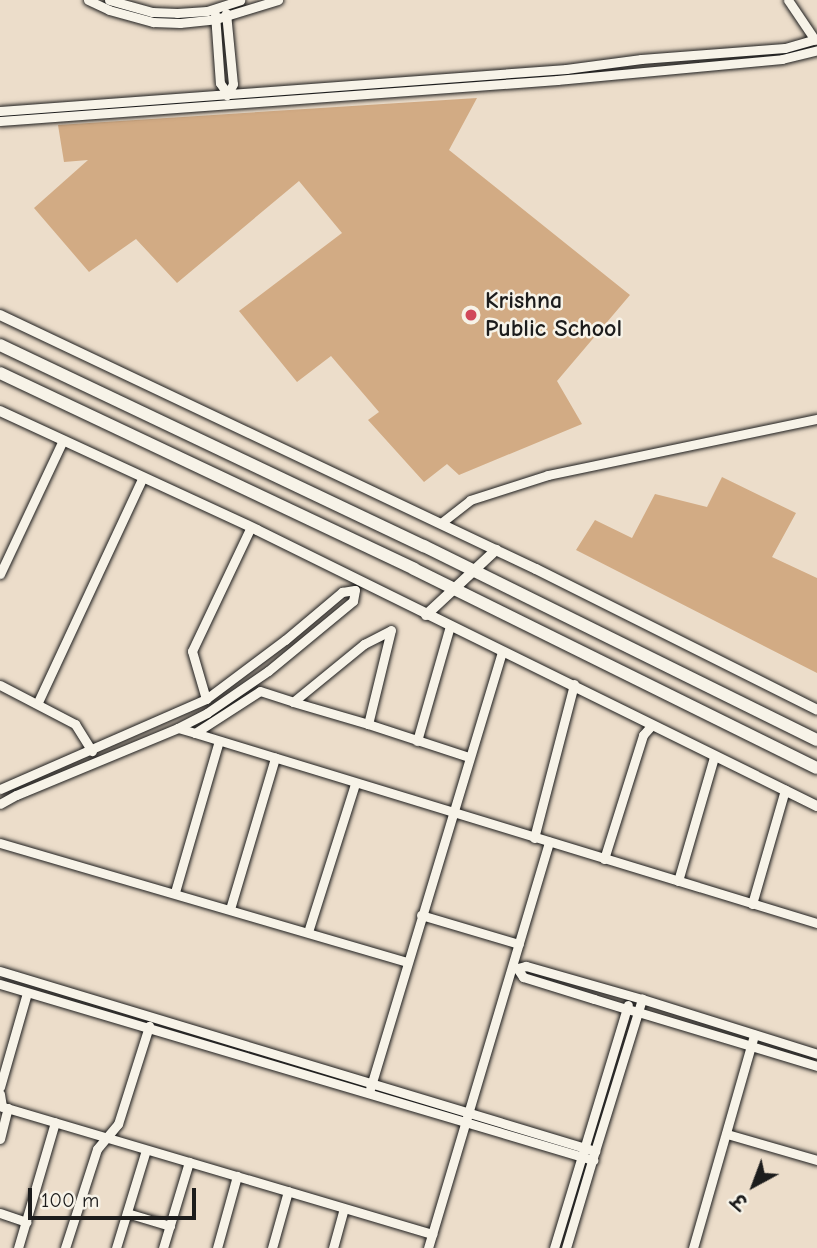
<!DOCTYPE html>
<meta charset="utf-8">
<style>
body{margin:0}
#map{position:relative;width:817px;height:1248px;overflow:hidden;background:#ecddca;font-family:"Comic Neue","Playpen Sans Deva",sans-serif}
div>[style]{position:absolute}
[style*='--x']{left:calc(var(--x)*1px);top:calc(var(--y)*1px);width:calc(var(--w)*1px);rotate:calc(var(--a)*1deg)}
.building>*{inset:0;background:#d2ab84}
.roads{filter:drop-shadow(0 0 2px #1c1c1c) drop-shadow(0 0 2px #1c1c1c)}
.minor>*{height:9px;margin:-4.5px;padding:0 4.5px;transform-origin:4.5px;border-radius:4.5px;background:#f7f3e8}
.tertiary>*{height:10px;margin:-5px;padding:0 5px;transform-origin:5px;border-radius:5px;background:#f7f3e8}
.secondary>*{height:12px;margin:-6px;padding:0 6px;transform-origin:6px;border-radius:6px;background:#f7f3e8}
.dots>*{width:19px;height:19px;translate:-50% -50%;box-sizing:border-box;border:4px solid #f7f3e8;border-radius:50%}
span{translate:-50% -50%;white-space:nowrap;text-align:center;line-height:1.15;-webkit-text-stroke:5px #f7f3e8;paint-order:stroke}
.poi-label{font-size:24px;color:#1c1c1c;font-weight:700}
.left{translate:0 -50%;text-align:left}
.north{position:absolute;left:719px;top:1150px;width:70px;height:70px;-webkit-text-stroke:5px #f7f3e8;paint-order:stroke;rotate:221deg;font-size:19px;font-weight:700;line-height:28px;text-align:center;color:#1c1c1c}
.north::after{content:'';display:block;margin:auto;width:24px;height:32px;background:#1c1c1c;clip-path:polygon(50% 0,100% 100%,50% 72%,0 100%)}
.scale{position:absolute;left:28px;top:1188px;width:168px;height:32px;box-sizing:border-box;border:4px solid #1c1c1c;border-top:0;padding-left:9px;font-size:21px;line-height:24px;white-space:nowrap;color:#1c1c1c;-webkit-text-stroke:5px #f7f3e8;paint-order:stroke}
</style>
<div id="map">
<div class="building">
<i style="clip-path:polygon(477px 98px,449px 150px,630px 295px,557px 381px,582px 424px,459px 475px,447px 464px,424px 482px,368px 420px,379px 412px,331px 356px,297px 382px,239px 311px,342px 233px,299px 181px,177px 283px,136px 239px,89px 272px,34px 208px,88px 160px,64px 162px,58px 125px)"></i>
<i style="clip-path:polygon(722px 477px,796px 513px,772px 557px,817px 578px,817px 673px,576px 550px,595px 520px,632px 538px,655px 494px,707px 507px)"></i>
</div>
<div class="roads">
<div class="minor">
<i style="--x:88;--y:0;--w:23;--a:25"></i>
<i style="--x:109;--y:10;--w:46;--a:15.3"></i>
<i style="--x:153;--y:22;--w:27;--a:2"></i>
<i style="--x:180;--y:23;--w:36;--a:-6"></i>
<i style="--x:216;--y:19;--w:65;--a:-17"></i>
<i style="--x:109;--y:0;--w:45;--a:15.6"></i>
<i style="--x:152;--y:12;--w:25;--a:2"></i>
<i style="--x:177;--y:13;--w:30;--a:-4"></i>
<i style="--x:207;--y:11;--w:35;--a:-18"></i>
<i style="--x:788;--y:0;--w:48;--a:56"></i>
<i style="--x:226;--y:13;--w:71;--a:84.4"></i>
<i style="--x:233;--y:84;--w:13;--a:119"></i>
<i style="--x:215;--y:14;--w:69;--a:85.9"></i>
<i style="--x:220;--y:83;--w:12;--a:55"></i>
<i style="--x:0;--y:111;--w:568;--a:-4.24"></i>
<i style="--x:566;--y:69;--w:76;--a:-7.6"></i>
<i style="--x:641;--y:59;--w:144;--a:-4.4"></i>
<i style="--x:785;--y:48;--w:33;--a:-16"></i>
<i style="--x:0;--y:121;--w:559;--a:-4.21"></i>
<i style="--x:557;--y:80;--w:226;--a:-5.3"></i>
<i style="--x:782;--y:59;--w:36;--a:-14"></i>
<i style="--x:441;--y:523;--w:37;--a:-38"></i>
<i style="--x:470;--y:500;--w:82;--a:-17.8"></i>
<i style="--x:548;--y:475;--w:275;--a:-11.8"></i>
<i style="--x:0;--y:574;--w:148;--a:-64.8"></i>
<i style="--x:0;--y:685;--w:85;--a:27.5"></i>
<i style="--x:75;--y:724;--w:32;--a:58"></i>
<i style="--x:206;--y:699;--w:50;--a:-106.3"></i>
<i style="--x:192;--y:651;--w:137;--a:-64.6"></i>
<i style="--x:38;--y:702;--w:248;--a:-65"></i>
<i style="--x:293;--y:702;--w:78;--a:16.3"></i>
<i style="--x:178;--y:728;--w:18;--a:16"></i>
<i style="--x:195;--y:733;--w:77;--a:-32.9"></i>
<i style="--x:260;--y:691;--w:35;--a:18"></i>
<i style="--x:293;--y:702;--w:92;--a:-39.2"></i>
<i style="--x:364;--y:644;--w:30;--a:-27"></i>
<i style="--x:391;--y:630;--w:97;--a:103.7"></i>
<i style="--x:368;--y:724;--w:106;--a:18.1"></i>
<i style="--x:195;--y:733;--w:650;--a:16.99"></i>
<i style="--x:417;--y:741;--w:120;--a:-74"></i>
<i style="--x:0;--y:789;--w:225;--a:-23.6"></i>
<i style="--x:206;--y:699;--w:99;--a:-36.8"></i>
<i style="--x:285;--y:640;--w:75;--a:-40.1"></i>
<i style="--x:342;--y:592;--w:13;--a:-9"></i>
<i style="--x:355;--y:590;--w:11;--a:100"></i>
<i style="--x:353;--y:601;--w:110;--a:140.5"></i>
<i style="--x:268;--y:671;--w:74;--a:145.5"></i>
<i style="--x:207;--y:713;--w:33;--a:153"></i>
<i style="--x:178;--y:728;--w:175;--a:157.5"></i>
<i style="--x:16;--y:795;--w:18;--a:151"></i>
<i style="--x:534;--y:838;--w:159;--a:-75.4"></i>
<i style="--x:0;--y:843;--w:424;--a:16.3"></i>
<i style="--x:604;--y:859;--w:130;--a:-72.5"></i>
<i style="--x:643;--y:735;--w:13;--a:-48"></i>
<i style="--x:678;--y:881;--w:129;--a:-73.8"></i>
<i style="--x:175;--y:892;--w:157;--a:-73.8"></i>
<i style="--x:752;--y:904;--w:119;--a:-73.9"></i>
<i style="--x:230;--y:909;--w:158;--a:-73.4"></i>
<i style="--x:421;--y:915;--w:102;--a:16.5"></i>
<i style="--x:308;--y:932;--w:155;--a:-72.4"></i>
<i style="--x:0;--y:971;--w:622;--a:16.83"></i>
<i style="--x:0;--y:984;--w:619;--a:16.53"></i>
<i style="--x:642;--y:999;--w:183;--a:17.4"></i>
<i style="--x:0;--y:1087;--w:98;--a:-74"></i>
<i style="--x:370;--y:1089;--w:457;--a:-73.2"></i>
<i style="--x:0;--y:1094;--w:13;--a:81"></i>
<i style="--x:0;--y:1106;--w:451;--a:16.5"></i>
<i style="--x:727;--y:1134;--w:94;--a:16.1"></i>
<i style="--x:0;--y:1139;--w:32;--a:-76"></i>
<i style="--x:0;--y:1213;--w:28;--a:19"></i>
<i style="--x:127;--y:1213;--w:45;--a:16.8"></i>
<i style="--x:18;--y:1248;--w:131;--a:-73.6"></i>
<i style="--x:65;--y:1248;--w:104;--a:-72.1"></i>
<i style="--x:97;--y:1149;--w:33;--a:-50"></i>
<i style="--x:118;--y:1124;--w:103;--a:-72.4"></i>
<i style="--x:116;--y:1248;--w:102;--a:-73"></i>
<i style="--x:163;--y:1248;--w:90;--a:-73.2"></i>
<i style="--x:217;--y:1248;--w:75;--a:-74.5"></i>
<i style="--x:272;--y:1248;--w:59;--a:-74.3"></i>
<i style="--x:333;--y:1248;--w:41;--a:-74.6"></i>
<i style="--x:428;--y:1248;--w:424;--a:-73.4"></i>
<i style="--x:554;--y:1248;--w:254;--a:-73.1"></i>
<i style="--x:566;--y:1248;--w:101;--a:-73.4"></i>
<i style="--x:595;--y:1151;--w:145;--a:-72.8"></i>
<i style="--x:638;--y:1012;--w:14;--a:-73"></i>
<i style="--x:642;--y:999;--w:121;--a:-164.1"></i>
<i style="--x:526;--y:966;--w:9;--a:167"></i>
<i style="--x:517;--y:968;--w:11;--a:56"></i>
<i style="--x:523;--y:977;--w:74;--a:17.2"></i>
<i style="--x:594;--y:999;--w:34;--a:17"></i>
<i style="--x:627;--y:1009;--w:11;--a:15"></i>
<i style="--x:638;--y:1012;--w:118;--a:16.7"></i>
<i style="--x:751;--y:1046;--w:69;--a:16.9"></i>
<i style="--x:693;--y:1248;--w:222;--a:-74"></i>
</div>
<div class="tertiary">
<i style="--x:0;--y:315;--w:593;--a:25.36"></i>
<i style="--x:536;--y:569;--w:314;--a:26.6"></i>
<i style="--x:0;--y:411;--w:283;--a:24.8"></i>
<i style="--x:257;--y:530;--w:624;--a:26.24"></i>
<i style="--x:426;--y:615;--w:96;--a:-42.9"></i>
</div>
<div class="secondary">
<i style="--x:0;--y:345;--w:469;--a:25.4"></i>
<i style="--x:424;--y:546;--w:438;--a:26.3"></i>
<i style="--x:0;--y:373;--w:458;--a:25.3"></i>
<i style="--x:414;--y:569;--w:449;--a:26.3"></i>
</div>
</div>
<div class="dots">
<i style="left:471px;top:315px;background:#d1495b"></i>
</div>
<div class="poi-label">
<span class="left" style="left:485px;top:315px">Krishna<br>Public School</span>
</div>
<div class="north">उ</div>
<div class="scale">100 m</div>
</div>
